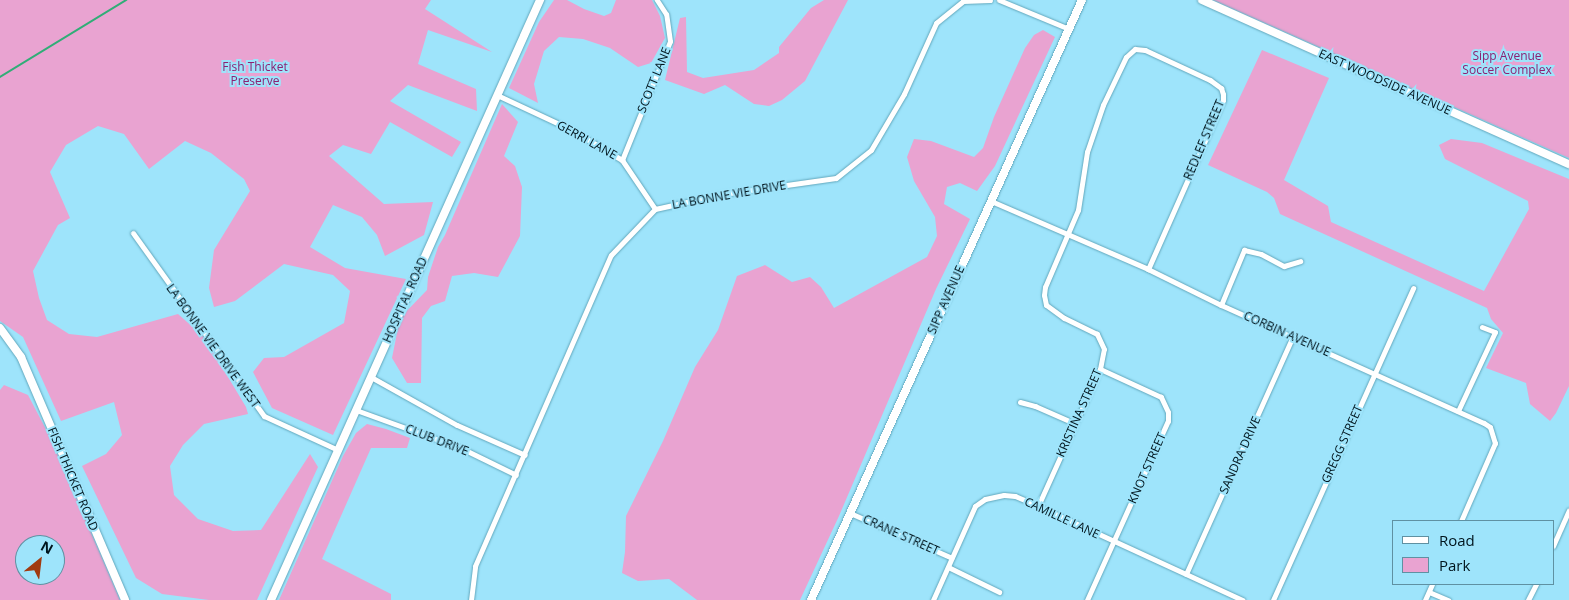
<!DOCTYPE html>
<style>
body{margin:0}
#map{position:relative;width:1569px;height:600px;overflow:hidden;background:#9ee4fb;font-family:"Open Sans",sans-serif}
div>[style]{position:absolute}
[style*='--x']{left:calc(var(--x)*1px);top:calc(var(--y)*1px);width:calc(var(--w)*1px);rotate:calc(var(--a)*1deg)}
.green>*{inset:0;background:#e9a3d1}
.stream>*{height:2px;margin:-1px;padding:0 1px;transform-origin:1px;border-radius:1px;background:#30ad77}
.roads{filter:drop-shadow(0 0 1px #62a7bc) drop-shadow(0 0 1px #62a7bc)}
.street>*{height:5px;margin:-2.5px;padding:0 2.5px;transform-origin:2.5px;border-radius:2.5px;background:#fff}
.secondary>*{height:8px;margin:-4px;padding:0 4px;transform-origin:4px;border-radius:4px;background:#fff}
span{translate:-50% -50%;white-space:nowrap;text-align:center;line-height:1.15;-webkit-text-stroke:4px #9ee4fb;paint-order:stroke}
.park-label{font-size:12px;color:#8c2172}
.street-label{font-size:12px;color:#00151d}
.legend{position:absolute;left:1392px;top:520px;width:162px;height:65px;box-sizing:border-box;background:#9ee4fb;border:1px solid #5f91a2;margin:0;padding:6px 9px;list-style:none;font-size:15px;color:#00151d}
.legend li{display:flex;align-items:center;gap:10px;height:25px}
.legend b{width:25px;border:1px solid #5f91a2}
.north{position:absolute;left:15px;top:535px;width:50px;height:50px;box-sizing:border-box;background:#9ee4fb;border:1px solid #5f91a2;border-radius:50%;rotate:29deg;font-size:14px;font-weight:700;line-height:20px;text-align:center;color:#00151d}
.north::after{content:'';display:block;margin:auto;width:18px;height:22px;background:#a13b11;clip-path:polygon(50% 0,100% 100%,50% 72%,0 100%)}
</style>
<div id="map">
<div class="green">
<i style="clip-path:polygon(0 0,431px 0,425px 9px,492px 52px,428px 30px,418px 64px,476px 89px,477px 111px,408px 85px,390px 101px,461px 142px,452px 157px,390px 122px,371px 154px,343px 145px,329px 156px,384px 204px,433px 202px,424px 235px,385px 256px,377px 235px,362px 217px,333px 205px,310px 247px,345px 268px,406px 279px,333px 435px,272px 408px,253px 372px,264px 358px,284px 357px,344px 323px,350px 291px,333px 275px,284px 264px,235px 301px,214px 307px,209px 288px,214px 250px,250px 191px,244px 179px,211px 153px,185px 141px,149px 169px,124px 134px,98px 126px,66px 145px,50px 172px,70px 218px,58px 225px,33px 271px,39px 298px,47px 320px,69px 334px,97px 337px,178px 314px,204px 337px,246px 407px,248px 414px,204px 424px,183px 445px,170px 466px,174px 495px,198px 519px,233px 531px,261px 530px,310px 454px,318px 467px,257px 600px,209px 600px,162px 594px,136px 578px,82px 466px,106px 454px,122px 435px,114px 402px,61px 421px,23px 337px,0 321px)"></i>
<i style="clip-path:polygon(554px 0,567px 0,584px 9px,604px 16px,611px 13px,616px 0,652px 0,660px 16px,665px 38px,651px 63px,638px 67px,610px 48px,583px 39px,559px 37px,544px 51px,534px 84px,538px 103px,509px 88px,539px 22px)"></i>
<i style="clip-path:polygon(824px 0,848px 0,805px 81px,782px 100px,769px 106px,754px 104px,725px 85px,704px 94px,665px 80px,680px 18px,686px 17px,687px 72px,703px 78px,754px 70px,779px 53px,779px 47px,811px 8px)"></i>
<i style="clip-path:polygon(1213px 0,1569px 0,1569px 158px)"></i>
<i style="clip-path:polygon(1043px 30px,1055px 37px,995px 166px,977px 191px,960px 183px,947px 187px,944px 204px,970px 219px,936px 289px,839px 516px,800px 600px,697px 600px,669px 579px,638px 581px,622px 573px,625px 552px,626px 516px,663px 441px,695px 367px,718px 330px,737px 276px,765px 265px,792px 282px,810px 277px,821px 287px,834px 308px,927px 257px,937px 236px,935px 217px,914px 181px,907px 157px,914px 139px,931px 141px,974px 157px,983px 148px,994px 117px,1025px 48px,1034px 35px)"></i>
<i style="clip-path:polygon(1262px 50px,1329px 78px,1284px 180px,1328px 206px,1331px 222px,1484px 291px,1529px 209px,1528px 201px,1445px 159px,1439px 145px,1451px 139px,1482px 143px,1569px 179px,1569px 386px,1556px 413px,1550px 421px,1530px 404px,1526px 383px,1486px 368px,1503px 333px,1491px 319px,1487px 308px,1280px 214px,1274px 198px,1267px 192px,1208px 165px)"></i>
<i style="clip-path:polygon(502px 104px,518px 122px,504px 156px,515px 166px,522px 187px,520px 236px,498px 277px,474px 273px,452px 276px,445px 301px,431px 306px,422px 318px,421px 383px,407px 383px,392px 358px,400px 318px,427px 290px,428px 277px,438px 247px,445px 235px)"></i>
<i style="clip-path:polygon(evenodd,4px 385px,28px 395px,50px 437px,120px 600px,0 600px,0 390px,4px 385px,25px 545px,55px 545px,55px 575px,25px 575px,25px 545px)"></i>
<i style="clip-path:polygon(367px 424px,386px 429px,410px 438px,407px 448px,371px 448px,322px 559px,391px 594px,391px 600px,279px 600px,343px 456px,356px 433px)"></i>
</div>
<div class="stream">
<i style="--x:0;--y:77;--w:148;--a:-31.4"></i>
</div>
<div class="roads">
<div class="street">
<i style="--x:999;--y:0;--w:76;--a:22.5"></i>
<i style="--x:497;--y:95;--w:81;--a:25"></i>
<i style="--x:570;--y:129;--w:61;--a:30.8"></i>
<i style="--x:622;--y:160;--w:59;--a:56"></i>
<i style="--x:622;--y:160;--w:128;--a:-68"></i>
<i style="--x:670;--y:41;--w:27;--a:-98"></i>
<i style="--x:666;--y:14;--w:17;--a:-123"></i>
<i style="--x:991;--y:201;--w:171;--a:23.4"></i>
<i style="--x:1148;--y:269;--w:81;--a:26.3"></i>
<i style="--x:1221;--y:305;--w:288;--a:24.2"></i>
<i style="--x:1484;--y:423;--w:7;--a:34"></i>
<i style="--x:1490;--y:427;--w:17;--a:73"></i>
<i style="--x:1495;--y:443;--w:85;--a:113.6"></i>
<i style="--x:133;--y:233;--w:225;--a:54.4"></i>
<i style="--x:264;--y:416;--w:81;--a:24.7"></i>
<i style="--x:1221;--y:305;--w:60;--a:-67.3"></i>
<i style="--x:1244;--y:250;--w:17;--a:13"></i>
<i style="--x:1261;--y:254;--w:26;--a:28"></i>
<i style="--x:1284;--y:266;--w:17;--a:-17"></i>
<i style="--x:371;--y:377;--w:98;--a:29.2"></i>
<i style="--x:457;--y:425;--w:74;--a:23.8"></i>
<i style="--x:1020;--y:402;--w:16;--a:15"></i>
<i style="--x:1035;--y:406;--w:43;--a:23.6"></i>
<i style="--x:356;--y:410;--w:112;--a:19.9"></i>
<i style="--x:461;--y:448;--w:61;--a:26.1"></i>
<i style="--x:1458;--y:411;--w:87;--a:-64.9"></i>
<i style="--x:1495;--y:332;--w:14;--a:-159"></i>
<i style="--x:1038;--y:506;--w:150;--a:-65.7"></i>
<i style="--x:1100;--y:369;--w:20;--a:-79"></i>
<i style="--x:1104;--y:349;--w:17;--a:-115"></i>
<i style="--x:1097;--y:334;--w:37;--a:-154"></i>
<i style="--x:1064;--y:318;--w:22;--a:-144"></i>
<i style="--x:1046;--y:305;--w:10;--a:-101"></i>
<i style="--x:1044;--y:295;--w:8;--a:-83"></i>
<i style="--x:1045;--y:287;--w:84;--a:-66.8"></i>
<i style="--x:1078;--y:210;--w:59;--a:-81.2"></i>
<i style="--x:1087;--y:152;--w:50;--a:-71.2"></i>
<i style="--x:1103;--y:105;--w:53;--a:-64.4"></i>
<i style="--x:1126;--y:57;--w:12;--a:-42"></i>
<i style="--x:1135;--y:49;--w:10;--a:6"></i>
<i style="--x:1145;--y:50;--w:72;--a:24.8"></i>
<i style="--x:1210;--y:80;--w:14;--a:36"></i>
<i style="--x:1221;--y:88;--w:6;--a:72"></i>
<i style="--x:1223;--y:94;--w:6;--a:90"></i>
<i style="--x:1223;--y:100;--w:185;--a:113.9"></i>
<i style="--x:850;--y:513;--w:111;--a:23.8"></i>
<i style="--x:1553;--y:546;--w:39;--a:-66"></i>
<i style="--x:948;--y:567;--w:57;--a:26.1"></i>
<i style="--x:1186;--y:574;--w:261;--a:-65.8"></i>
<i style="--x:1429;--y:592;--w:21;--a:23"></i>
<i style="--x:471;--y:600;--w:34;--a:-83"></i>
<i style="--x:475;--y:566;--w:339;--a:-66.4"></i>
<i style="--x:611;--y:255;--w:64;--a:-46.3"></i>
<i style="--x:655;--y:209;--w:70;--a:-12.4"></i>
<i style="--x:723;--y:194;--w:114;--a:-8.1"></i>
<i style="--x:836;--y:178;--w:45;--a:-38.7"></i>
<i style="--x:871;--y:150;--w:65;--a:-59.5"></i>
<i style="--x:904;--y:94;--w:78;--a:-65.7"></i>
<i style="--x:936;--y:23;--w:35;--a:-39"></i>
<i style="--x:963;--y:1;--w:27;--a:-2"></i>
<i style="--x:933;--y:600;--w:103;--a:-65.9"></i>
<i style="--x:975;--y:506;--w:12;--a:-35"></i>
<i style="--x:985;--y:499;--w:19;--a:-12"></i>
<i style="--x:1004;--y:495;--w:11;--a:5"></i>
<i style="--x:1015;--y:496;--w:25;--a:23"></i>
<i style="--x:1038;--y:506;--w:225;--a:24.7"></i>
<i style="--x:1087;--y:600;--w:196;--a:-65.7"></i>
<i style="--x:1168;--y:421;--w:9;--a:-90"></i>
<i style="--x:1168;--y:412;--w:17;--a:-115"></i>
<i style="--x:1161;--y:397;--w:67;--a:-155.3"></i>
<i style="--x:1273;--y:600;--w:342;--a:-65.8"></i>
<i style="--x:1425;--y:600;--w:17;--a:-66"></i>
<i style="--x:1528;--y:600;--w:18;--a:-63"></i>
</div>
<div class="secondary">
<i style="--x:1202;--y:0;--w:402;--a:24.1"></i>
<i style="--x:0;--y:328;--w:36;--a:54"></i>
<i style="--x:21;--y:357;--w:264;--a:66.8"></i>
<i style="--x:271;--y:600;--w:658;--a:-65.85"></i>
<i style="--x:811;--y:600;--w:658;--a:-65.69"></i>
</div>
</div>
<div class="park-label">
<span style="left:1507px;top:63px">Sipp Avenue<br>Soccer Complex</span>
<span style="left:255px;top:74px">Fish Thicket<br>Preserve</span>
</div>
<div class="street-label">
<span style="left:654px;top:80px;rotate:-68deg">SCOTT LANE</span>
<span style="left:1385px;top:82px;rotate:24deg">EAST WOODSIDE AVENUE</span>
<span style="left:587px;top:140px;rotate:29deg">GERRI LANE</span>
<span style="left:1204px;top:140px;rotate:-67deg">REDLEF STREET</span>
<span style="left:729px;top:195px;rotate:-10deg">LA BONNE VIE DRIVE</span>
<span style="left:405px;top:300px;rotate:-66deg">HOSPITAL ROAD</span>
<span style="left:946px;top:300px;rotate:-66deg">SIPP AVENUE</span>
<span style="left:1287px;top:334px;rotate:24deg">CORBIN AVENUE</span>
<span style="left:213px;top:346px;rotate:54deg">LA BONNE VIE DRIVE WEST</span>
<span style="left:1079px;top:413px;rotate:-66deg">KRISTINA STREET</span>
<span style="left:437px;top:440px;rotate:21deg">CLUB DRIVE</span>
<span style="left:1342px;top:444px;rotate:-66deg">GREGG STREET</span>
<span style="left:1240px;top:455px;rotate:-66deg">SANDRA DRIVE</span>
<span style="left:1147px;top:468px;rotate:-66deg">KNOT STREET</span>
<span style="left:73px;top:479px;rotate:67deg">FISH THICKET ROAD</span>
<span style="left:1062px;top:518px;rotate:25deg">CAMILLE LANE</span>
<span style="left:901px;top:535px;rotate:24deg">CRANE STREET</span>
</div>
<ul class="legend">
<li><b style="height:6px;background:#fff"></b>Road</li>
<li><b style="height:14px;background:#e9a3d1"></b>Park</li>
</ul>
<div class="north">N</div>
</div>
